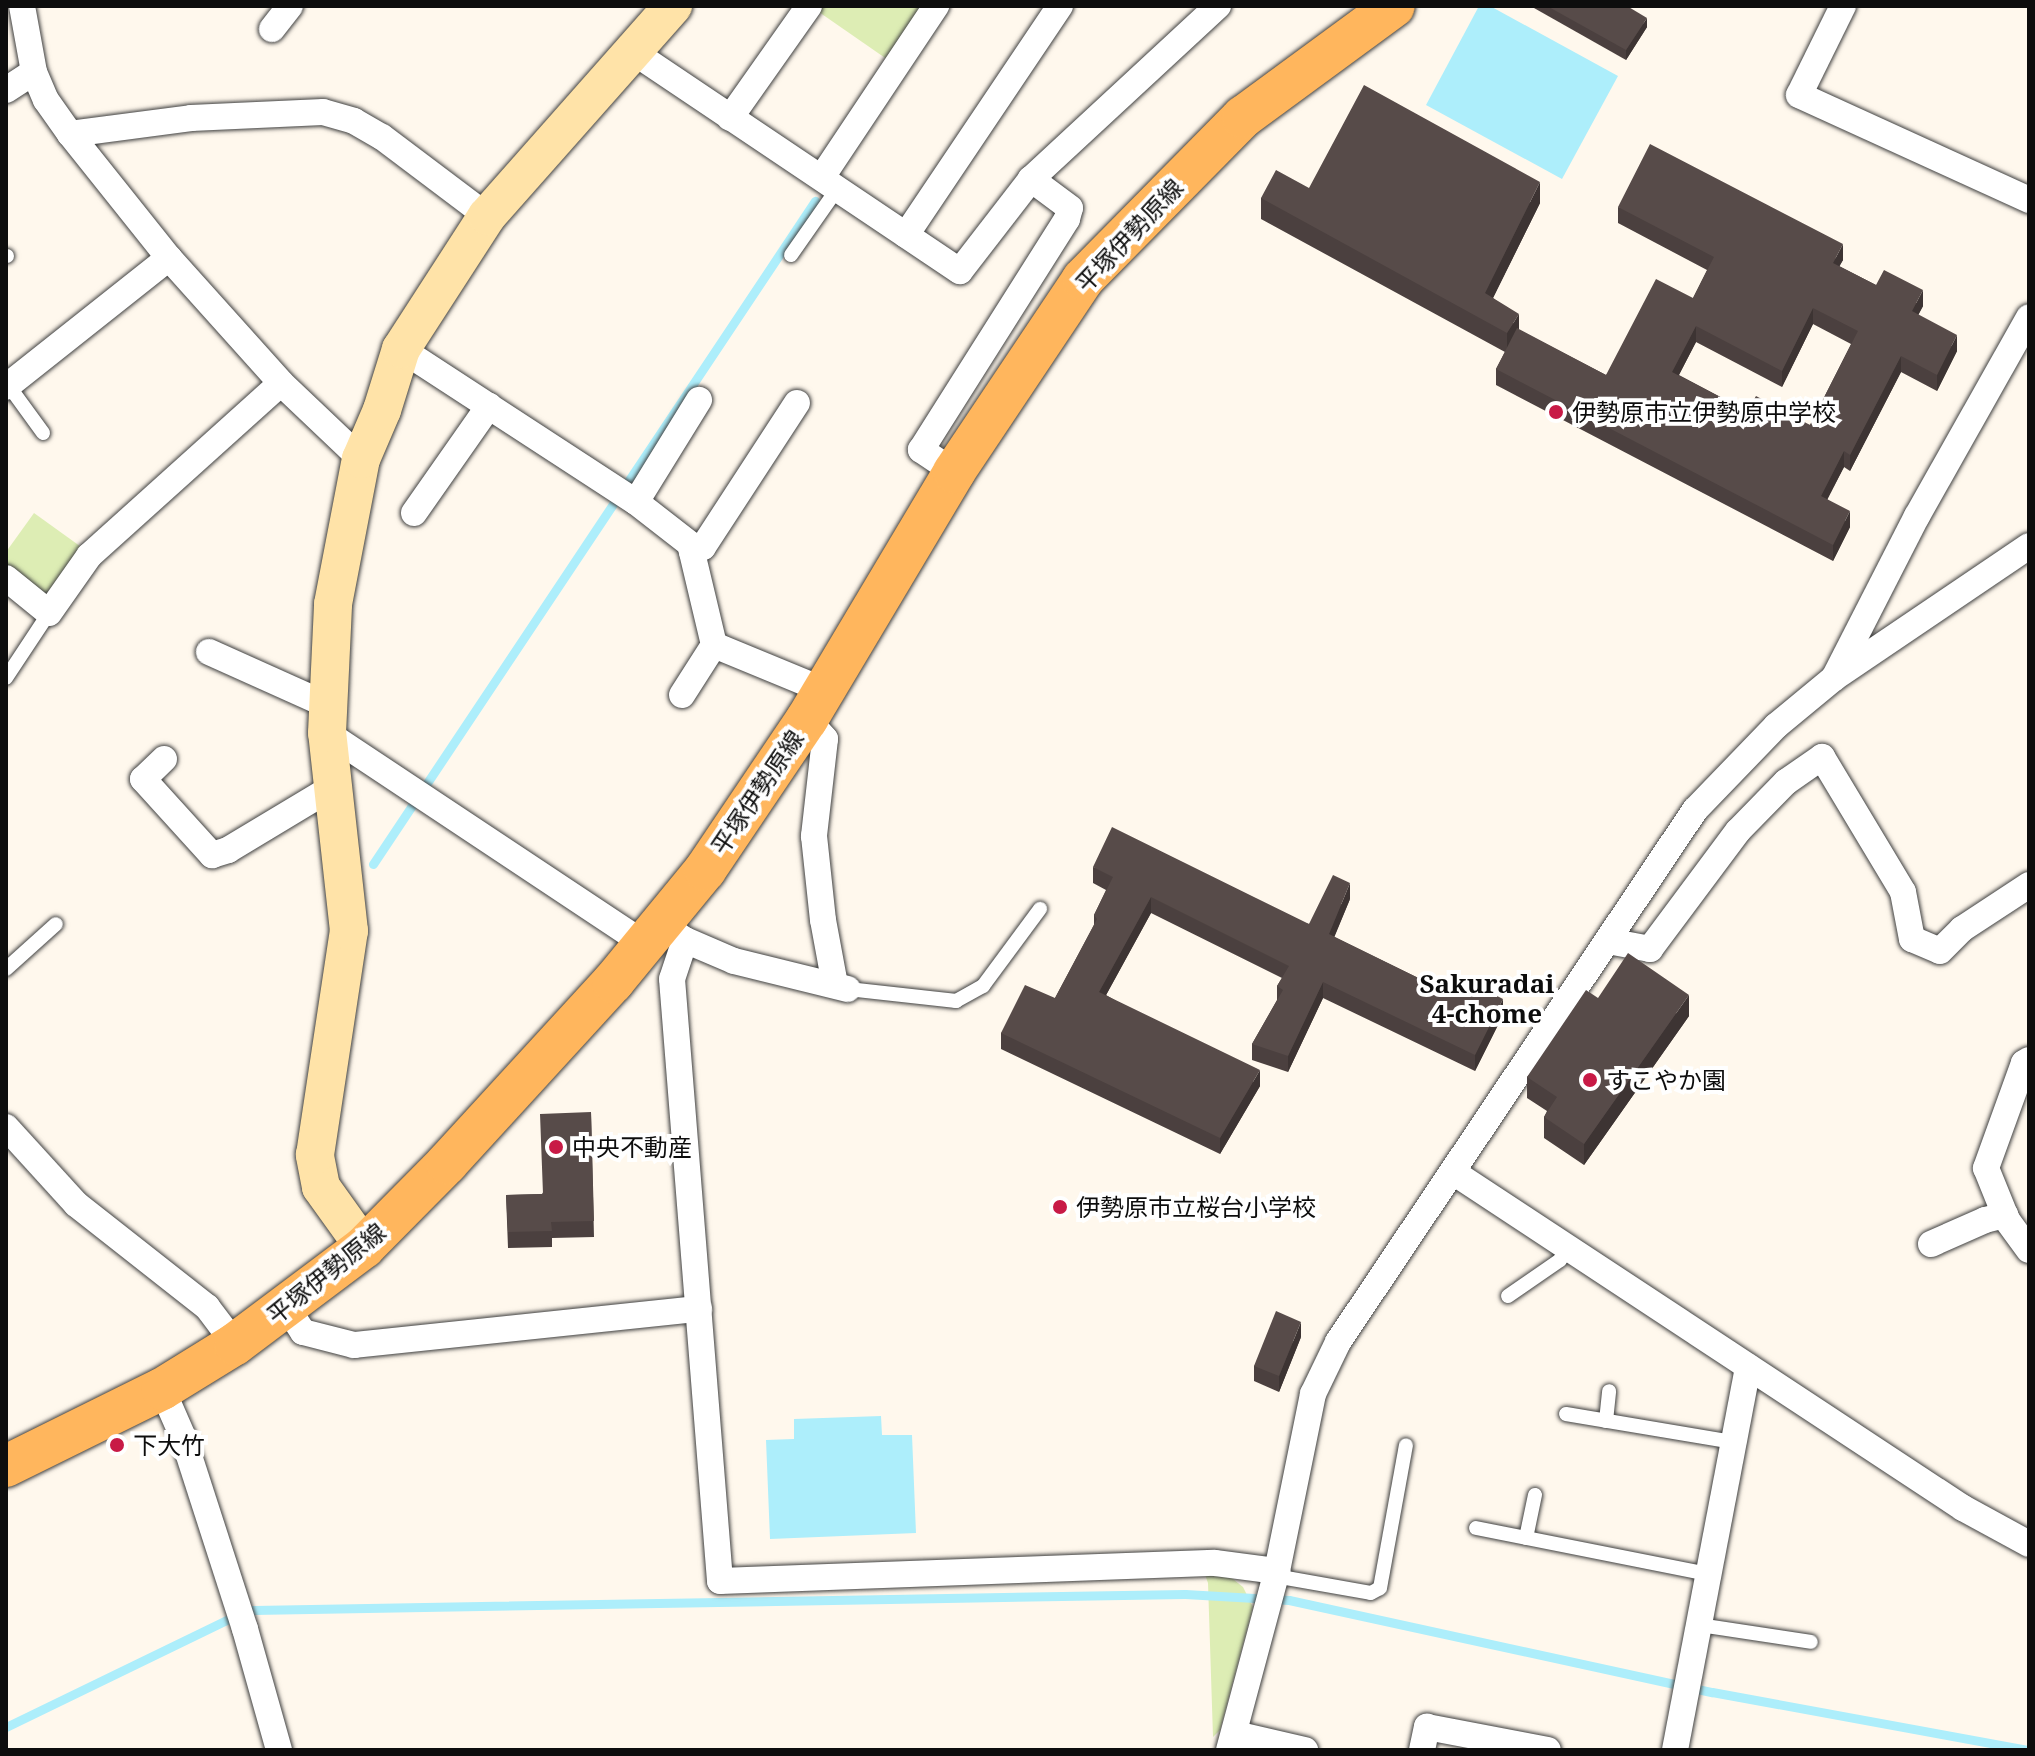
<!DOCTYPE html>
<meta charset="utf-8">
<style>
body{margin:0}
#map{position:relative;width:2035px;height:1756px;overflow:hidden;background:#fff8ed;font-family:"Noto Serif","Noto Sans JP",serif}
div>[style]{position:absolute}
[style*='--x']{left:calc(var(--x)*1px);top:calc(var(--y)*1px);width:calc(var(--w)*1px);rotate:calc(var(--a)*1deg)}
.green>*{inset:0;background:#ddedb4}
.water>*{inset:0;background:#adeefb}
.stream>*{height:9px;margin:-4.5px;padding:0 4.5px;transform-origin:4.5px;border-radius:4.5px;background:#adeefb}
.roads{filter:drop-shadow(0 0 2px #404040) drop-shadow(0 0 2px #404040)}
.lane>*{height:14px;margin:-7px;padding:0 7px;transform-origin:7px;border-radius:7px;background:#fff}
.street>*{height:26px;margin:-13px;padding:0 13px;transform-origin:13px;border-radius:13px;background:#fff}
.secondary>*{height:38px;margin:-19px;padding:0 19px;transform-origin:19px;border-radius:19px;background:#ffe3a8}
.primary>*{height:42px;margin:-21px;padding:0 21px;transform-origin:21px;border-radius:21px;background:#ffb65d}
.wall>*{inset:0;background:#4b403f}
.shaded-wall>*{inset:0;background:#3d3433}
.building>*{inset:0;background:#574b49}
.dots>*{width:22px;height:22px;translate:-50% -50%;box-sizing:border-box;border:4px solid #fff;border-radius:50%}
span{translate:-50% -50%;white-space:nowrap;text-align:center;line-height:1.15;-webkit-text-stroke:8px #fff;paint-order:stroke}
.street-label{font-size:24px;color:#0d0d0d}
.poi-label{font-size:24px;color:#0d0d0d}
.left{translate:0 -50%;text-align:left}
.neighbourhood-label{font-size:26px;color:#0d0d0d;font-weight:700}
.frame{position:absolute;inset:0;border:8px solid #0d0d0d;pointer-events:none}
</style>
<div id="map">
<div class="green">
<i style="clip-path:polygon(819px 6px,928px 6px,891px 62px,816px 10px)"></i>
<i style="clip-path:polygon(34px 513px,84px 549px,48px 596px,6px 567px,6px 552px)"></i>
<i style="clip-path:polygon(1204px 1572px,1228px 1575px,1243px 1587px,1253px 1607px,1220px 1730px,1213px 1737px,1208px 1583px)"></i>
</div>
<div class="water">
<i style="clip-path:polygon(1479px 6px,1490px 6px,1618px 76px,1562px 179px,1426px 105px)"></i>
<i style="clip-path:polygon(881px 1416px,882px 1435px,912px 1435px,916px 1533px,770px 1539px,766px 1440px,794px 1439px,794px 1419px)"></i>
</div>
<div class="stream">
<i style="--x:373;--y:864;--w:797;--a:-56.31"></i>
<i style="--x:6;--y:1727;--w:268;--a:-25.9"></i>
<i style="--x:247;--y:1610;--w:938;--a:-0.98"></i>
<i style="--x:1185;--y:1594;--w:104;--a:3.3"></i>
<i style="--x:1289;--y:1600;--w:433;--a:12.3"></i>
<i style="--x:1712;--y:1692;--w:322;--a:10.4"></i>
</div>
<div class="roads">
<div class="lane">
<i style="--x:791;--y:255;--w:82;--a:-55"></i>
<i style="--x:6;--y:256;--w:1;--a:0"></i>
<i style="--x:6;--y:382;--w:63;--a:54"></i>
<i style="--x:6;--y:678;--w:78;--a:-56.5"></i>
<i style="--x:6;--y:969;--w:67;--a:-42"></i>
<i style="--x:848;--y:989;--w:109;--a:6.3"></i>
<i style="--x:956;--y:1001;--w:31;--a:-29"></i>
<i style="--x:983;--y:986;--w:96;--a:-53.5"></i>
<i style="--x:1508;--y:1296;--w:63;--a:-34.7"></i>
<i style="--x:1560;--y:1260;--w:14;--a:-56"></i>
<i style="--x:1566;--y:1414;--w:170;--a:9.5"></i>
<i style="--x:1606;--y:1421;--w:30;--a:-84"></i>
<i style="--x:1476;--y:1528;--w:237;--a:11.2"></i>
<i style="--x:1526;--y:1538;--w:44;--a:-78.2"></i>
<i style="--x:1275;--y:1576;--w:97;--a:10"></i>
<i style="--x:1371;--y:1593;--w:10;--a:-29"></i>
<i style="--x:1380;--y:1588;--w:145;--a:-79.7"></i>
<i style="--x:1699;--y:1625;--w:113;--a:8.6"></i>
</div>
<div class="street">
<i style="--x:22;--y:6;--w:67;--a:79.7"></i>
<i style="--x:34;--y:72;--w:30;--a:67"></i>
<i style="--x:46;--y:100;--w:42;--a:54.8"></i>
<i style="--x:70;--y:134;--w:159;--a:51.4"></i>
<i style="--x:169;--y:258;--w:168;--a:48.1"></i>
<i style="--x:281;--y:383;--w:110;--a:43.5"></i>
<i style="--x:1843;--y:6;--w:99;--a:116.3"></i>
<i style="--x:1799;--y:95;--w:253;--a:24.5"></i>
<i style="--x:272;--y:29;--w:29;--a:-52"></i>
<i style="--x:632;--y:51;--w:395;--a:33.9"></i>
<i style="--x:960;--y:271;--w:116;--a:-52.3"></i>
<i style="--x:1031;--y:179;--w:255;--a:-42.8"></i>
<i style="--x:6;--y:90;--w:33;--a:-33"></i>
<i style="--x:730;--y:118;--w:137;--a:-54.8"></i>
<i style="--x:70;--y:134;--w:122;--a:-7.5"></i>
<i style="--x:191;--y:118;--w:132;--a:-2.6"></i>
<i style="--x:323;--y:112;--w:32;--a:16"></i>
<i style="--x:354;--y:121;--w:32;--a:30"></i>
<i style="--x:382;--y:137;--w:131;--a:37"></i>
<i style="--x:822;--y:177;--w:206;--a:-56.3"></i>
<i style="--x:906;--y:235;--w:276;--a:-56.1"></i>
<i style="--x:401;--y:349;--w:280;--a:33.1"></i>
<i style="--x:636;--y:502;--w:68;--a:37.9"></i>
<i style="--x:690;--y:544;--w:104;--a:76.6"></i>
<i style="--x:714;--y:645;--w:118;--a:22.4"></i>
<i style="--x:6;--y:387;--w:208;--a:-38.4"></i>
<i style="--x:954;--y:472;--w:40;--a:-146"></i>
<i style="--x:921;--y:450;--w:273;--a:-57.7"></i>
<i style="--x:1067;--y:219;--w:11;--a:-75"></i>
<i style="--x:1070;--y:208;--w:49;--a:-143.4"></i>
<i style="--x:636;--y:502;--w:120;--a:-58.3"></i>
<i style="--x:414;--y:513;--w:131;--a:-55"></i>
<i style="--x:692;--y:552;--w:12;--a:-24"></i>
<i style="--x:703;--y:547;--w:172;--a:-56.9"></i>
<i style="--x:6;--y:578;--w:55;--a:39.1"></i>
<i style="--x:49;--y:613;--w:70;--a:-54.9"></i>
<i style="--x:89;--y:556;--w:258;--a:-42"></i>
<i style="--x:209;--y:652;--w:132;--a:24.2"></i>
<i style="--x:1834;--y:678;--w:182;--a:-62.9"></i>
<i style="--x:1917;--y:516;--w:228;--a:-60.6"></i>
<i style="--x:682;--y:695;--w:59;--a:-57.4"></i>
<i style="--x:807;--y:719;--w:27;--a:48"></i>
<i style="--x:825;--y:739;--w:98;--a:96.5"></i>
<i style="--x:814;--y:836;--w:84;--a:83.9"></i>
<i style="--x:823;--y:920;--w:66;--a:79.5"></i>
<i style="--x:327;--y:733;--w:382;--a:33.6"></i>
<i style="--x:164;--y:759;--w:29;--a:136"></i>
<i style="--x:143;--y:779;--w:103;--a:47.8"></i>
<i style="--x:212;--y:855;--w:17;--a:-17"></i>
<i style="--x:228;--y:850;--w:122;--a:-31"></i>
<i style="--x:662;--y:924;--w:28;--a:35"></i>
<i style="--x:685;--y:940;--w:41;--a:108.4"></i>
<i style="--x:672;--y:979;--w:604;--a:85.44"></i>
<i style="--x:720;--y:1581;--w:495;--a:-2.1"></i>
<i style="--x:1215;--y:1563;--w:63;--a:7.4"></i>
<i style="--x:685;--y:940;--w:53;--a:23.2"></i>
<i style="--x:734;--y:961;--w:117;--a:13.8"></i>
<i style="--x:1608;--y:941;--w:43;--a:10.8"></i>
<i style="--x:1650;--y:949;--w:147;--a:-53.3"></i>
<i style="--x:1738;--y:831;--w:69;--a:-45.6"></i>
<i style="--x:1786;--y:782;--w:44;--a:-34.8"></i>
<i style="--x:1822;--y:757;--w:157;--a:59"></i>
<i style="--x:1903;--y:892;--w:48;--a:79.2"></i>
<i style="--x:1912;--y:939;--w:30;--a:23"></i>
<i style="--x:1940;--y:951;--w:31;--a:-45"></i>
<i style="--x:1962;--y:929;--w:80;--a:-33.3"></i>
<i style="--x:2029;--y:1060;--w:6;--a:149"></i>
<i style="--x:2024;--y:1063;--w:112;--a:109.9"></i>
<i style="--x:1986;--y:1168;--w:56;--a:68"></i>
<i style="--x:2007;--y:1220;--w:37;--a:54"></i>
<i style="--x:6;--y:1127;--w:104;--a:47.7"></i>
<i style="--x:76;--y:1204;--w:167;--a:38.2"></i>
<i style="--x:207;--y:1307;--w:46;--a:52.9"></i>
<i style="--x:1453;--y:1172;--w:611;--a:33.38"></i>
<i style="--x:1963;--y:1508;--w:75;--a:28.6"></i>
<i style="--x:1931;--y:1244;--w:59;--a:-24"></i>
<i style="--x:1985;--y:1220;--w:21;--a:-14"></i>
<i style="--x:286;--y:1306;--w:31;--a:57"></i>
<i style="--x:303;--y:1332;--w:53;--a:14.3"></i>
<i style="--x:354;--y:1345;--w:347;--a:-6"></i>
<i style="--x:162;--y:1389;--w:52;--a:66.4"></i>
<i style="--x:183;--y:1437;--w:202;--a:72.1"></i>
<i style="--x:245;--y:1629;--w:126;--a:74.3"></i>
<i style="--x:1235;--y:1734;--w:72;--a:12.9"></i>
<i style="--x:1229;--y:1750;--w:185;--a:-75"></i>
<i style="--x:1277;--y:1571;--w:181;--a:-78.5"></i>
<i style="--x:1313;--y:1394;--w:58;--a:-64.3"></i>
<i style="--x:1338;--y:1342;--w:641;--a:-56.14"></i>
<i style="--x:1695;--y:810;--w:117;--a:-46"></i>
<i style="--x:1776;--y:726;--w:75;--a:-39.6"></i>
<i style="--x:1834;--y:678;--w:235;--a:-34.1"></i>
<i style="--x:1422;--y:1750;--w:24;--a:-78"></i>
<i style="--x:1427;--y:1727;--w:123;--a:10.8"></i>
<i style="--x:1675;--y:1750;--w:390;--a:-79.2"></i>
</div>
<div class="secondary">
<i style="--x:364;--y:1247;--w:74;--a:-125.6"></i>
<i style="--x:321;--y:1187;--w:33;--a:-101"></i>
<i style="--x:315;--y:1155;--w:227;--a:-81.4"></i>
<i style="--x:349;--y:931;--w:199;--a:-96.3"></i>
<i style="--x:327;--y:733;--w:129;--a:-87.3"></i>
<i style="--x:333;--y:604;--w:148;--a:-79.1"></i>
<i style="--x:361;--y:459;--w:53;--a:-66.8"></i>
<i style="--x:382;--y:410;--w:64;--a:-72.7"></i>
<i style="--x:401;--y:349;--w:158;--a:-57.1"></i>
<i style="--x:487;--y:216;--w:281;--a:-48.5"></i>
</div>
<div class="primary">
<i style="--x:6;--y:1466;--w:174;--a:-26.3"></i>
<i style="--x:162;--y:1389;--w:86;--a:-31.7"></i>
<i style="--x:235;--y:1344;--w:161;--a:-36.9"></i>
<i style="--x:364;--y:1247;--w:118;--a:-45.3"></i>
<i style="--x:447;--y:1163;--w:246;--a:-47.5"></i>
<i style="--x:613;--y:982;--w:145;--a:-50.6"></i>
<i style="--x:705;--y:870;--w:182;--a:-56"></i>
<i style="--x:807;--y:719;--w:287;--a:-59.2"></i>
<i style="--x:954;--y:472;--w:232;--a:-56.2"></i>
<i style="--x:1083;--y:279;--w:228;--a:-45.4"></i>
<i style="--x:1243;--y:117;--w:187;--a:-36.3"></i>
</div>
</div>
<div class="wall">
<i style="clip-path:polygon(1534px 6px,1627px 6px,1647px 27px,1626px 60px,1534px 8px)"></i>
<i style="clip-path:polygon(evenodd,1309px 188px,1540px 203px,1493px 298px,1519px 330px,1606px 375px,1693px 298px,1707px 270px,1618px 223px,1618px 207px,1843px 260px,1839px 266px,1876px 285px,1923px 306px,1918px 315px,1957px 351px,1937px 391px,1901px 372px,1850px 471px,1844px 467px,1827px 499px,1850px 527px,1833px 561px,1496px 385px,1496px 369px,1505px 352px,1261px 219px,1261px 198px,1309px 188px,1813px 324px,1851px 344px,1810px 425px,1747px 411px,1679px 375px,1696px 342px,1782px 387px,1813px 324px)"></i>
<i style="clip-path:polygon(1093px 867px,1309px 924px,1350px 899px,1334px 937px,1449px 993px,1503px 1015px,1475px 1071px,1323px 998px,1288px 1072px,1252px 1060px,1252px 1044px,1277px 1000px,1277px 986px,1282px 978px,1151px 913px,1106px 995px,1260px 1086px,1220px 1154px,1001px 1049px,1001px 1033px,1055px 998px,1094px 925px,1094px 915px,1106px 890px,1093px 883px)"></i>
<i style="clip-path:polygon(1598px 998px,1689px 1016px,1584px 1165px,1544px 1138px,1544px 1117px,1547px 1111px,1527px 1098px,1527px 1077px)"></i>
<i style="clip-path:polygon(591px 1112px,594px 1237px,552px 1238px,552px 1247px,508px 1248px,506px 1195px,542px 1194px)"></i>
<i style="clip-path:polygon(1301px 1337px,1279px 1392px,1254px 1381px,1254px 1366px)"></i>
</div>
<div class="shaded-wall">
<i style="clip-path:polygon(1647px 18px,1647px 27px,1626px 60px,1626px 50px)"></i>
<i style="clip-path:polygon(1540px 182px,1540px 203px,1485px 314px,1485px 293px)"></i>
<i style="clip-path:polygon(1843px 244px,1843px 260px,1833px 278px,1833px 263px)"></i>
<i style="clip-path:polygon(1923px 290px,1923px 306px,1912px 327px,1912px 311px)"></i>
<i style="clip-path:polygon(1813px 308px,1813px 324px,1782px 387px,1782px 371px)"></i>
<i style="clip-path:polygon(1519px 314px,1519px 335px,1507px 354px,1507px 333px)"></i>
<i style="clip-path:polygon(1696px 326px,1696px 342px,1672px 388px,1672px 372px)"></i>
<i style="clip-path:polygon(1957px 335px,1957px 351px,1937px 391px,1937px 375px)"></i>
<i style="clip-path:polygon(1901px 356px,1901px 372px,1850px 471px,1850px 455px)"></i>
<i style="clip-path:polygon(1844px 451px,1844px 467px,1821px 512px,1821px 496px)"></i>
<i style="clip-path:polygon(1850px 511px,1850px 527px,1833px 561px,1833px 545px)"></i>
<i style="clip-path:polygon(1350px 883px,1350px 899px,1329px 950px,1329px 934px)"></i>
<i style="clip-path:polygon(1151px 897px,1151px 913px,1099px 1008px,1099px 992px)"></i>
<i style="clip-path:polygon(1323px 982px,1323px 998px,1288px 1072px,1288px 1056px)"></i>
<i style="clip-path:polygon(1689px 995px,1689px 1016px,1584px 1165px,1584px 1144px)"></i>
<i style="clip-path:polygon(1503px 999px,1503px 1015px,1475px 1071px,1475px 1055px)"></i>
<i style="clip-path:polygon(1260px 1070px,1260px 1086px,1220px 1154px,1220px 1138px)"></i>
<i style="clip-path:polygon(1301px 1322px,1301px 1337px,1279px 1392px,1279px 1376px)"></i>
</div>
<div class="building">
<i style="clip-path:polygon(1547px 6px,1627px 6px,1647px 18px,1626px 50px)"></i>
<i style="clip-path:polygon(1364px 85px,1540px 182px,1485px 293px,1519px 314px,1507px 333px,1261px 198px,1276px 170px,1309px 188px)"></i>
<i style="clip-path:polygon(evenodd,1650px 144px,1843px 244px,1833px 263px,1876px 285px,1884px 270px,1923px 290px,1912px 311px,1957px 335px,1937px 375px,1901px 356px,1850px 455px,1844px 451px,1821px 496px,1850px 511px,1833px 545px,1496px 369px,1517px 328px,1606px 375px,1656px 279px,1693px 298px,1714px 257px,1618px 207px,1650px 144px,1813px 308px,1858px 331px,1810px 425px,1756px 396px,1747px 411px,1672px 372px,1696px 326px,1782px 371px,1813px 308px)"></i>
<i style="clip-path:polygon(1112px 827px,1309px 924px,1333px 875px,1350px 883px,1329px 934px,1449px 993px,1458px 976px,1503px 999px,1475px 1055px,1323px 982px,1288px 1056px,1252px 1044px,1283px 990px,1277px 986px,1289px 966px,1151px 897px,1099px 992px,1260px 1070px,1220px 1138px,1001px 1033px,1025px 985px,1055px 998px,1097px 919px,1094px 915px,1113px 877px,1093px 867px)"></i>
<i style="clip-path:polygon(1628px 953px,1689px 995px,1584px 1144px,1544px 1117px,1557px 1097px,1527px 1077px,1586px 990px,1598px 998px)"></i>
<i style="clip-path:polygon(591px 1112px,594px 1221px,551px 1222px,552px 1231px,508px 1232px,506px 1195px,543px 1194px,540px 1114px)"></i>
<i style="clip-path:polygon(1276px 1311px,1301px 1322px,1279px 1376px,1254px 1366px)"></i>
</div>
<div class="dots">
<i style="left:1556px;top:412px;background:#c81a46"></i>
<i style="left:1590px;top:1080px;background:#c81a46"></i>
<i style="left:556px;top:1147px;background:#c81a46"></i>
<i style="left:1060px;top:1207px;background:#c81a46"></i>
<i style="left:117px;top:1445px;background:#c81a46"></i>
</div>
<div class="street-label">
<span style="left:1129px;top:235px;rotate:-47deg">平塚伊勢原線</span>
<span style="left:757px;top:792px;rotate:-56deg">平塚伊勢原線</span>
<span style="left:326px;top:1273px;rotate:-39deg">平塚伊勢原線</span>
</div>
<div class="poi-label">
<span class="left" style="left:1572px;top:412px">伊勢原市立伊勢原中学校</span>
<span class="left" style="left:1606px;top:1080px">すこやか園</span>
<span class="left" style="left:572px;top:1147px">中央不動産</span>
<span class="left" style="left:1076px;top:1207px">伊勢原市立桜台小学校</span>
<span class="left" style="left:133px;top:1445px">下大竹</span>
</div>
<div class="neighbourhood-label">
<span style="left:1487px;top:999px">Sakuradai<br>4-chome</span>
</div>
<div class="frame"></div>
</div>
